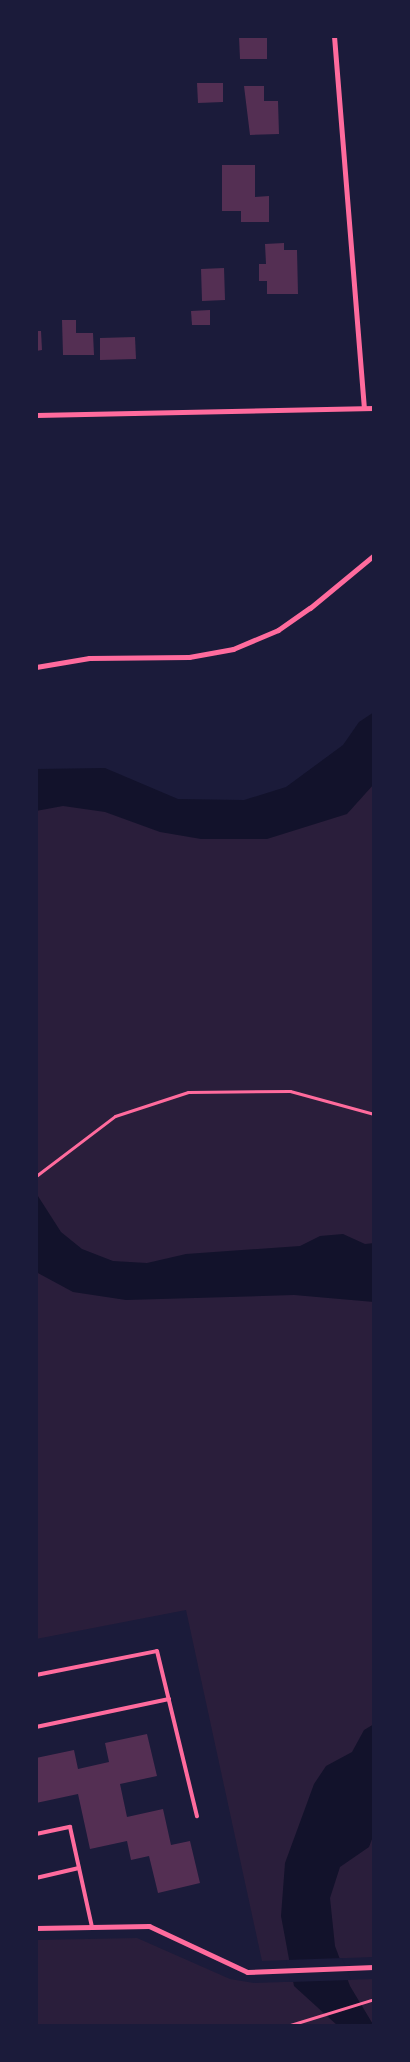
<!DOCTYPE html>
<style>
body{margin:0}
#map{position:relative;width:410px;height:2062px;overflow:hidden;background:#1b1b3a;font-family:Montserrat,sans-serif}
div>[style]{position:absolute}
[style*='--x']{left:calc(var(--x)*1px);top:calc(var(--y)*1px);width:calc(var(--w)*1px);rotate:calc(var(--a)*1deg)}
.green>*{inset:0;background:#2a1e3b}
.water>*{inset:0;background:#12122b}
.pier>*{inset:0;background:#1b1b3a}
.building>*{inset:0;background:#542f53}
.path>*{height:3px;margin:-1.5px;padding:0 1.5px;transform-origin:1.5px;border-radius:1.5px;background:#ff6b9d}
.service>*{height:4px;margin:-2px;padding:0 2px;transform-origin:2px;border-radius:2px;background:#ff6b9d}
.minor>*{height:5px;margin:-2.5px;padding:0 2.5px;transform-origin:2.5px;border-radius:2.5px;background:#ff6b9d}
span{translate:-50% -50%;white-space:nowrap;text-align:center;line-height:1.15;-webkit-text-stroke:5px #1b1b3a;paint-order:stroke}
.frame{position:absolute;inset:0;border:38px solid #1b1b3a;pointer-events:none}
</style>
<div id="map">
<div class="green">
<i style="clip-path:polygon(374px 743px,374px 1957px,262px 1961px,186px 1610px,36px 1639px,36px 798px,250px 822px)"></i>
<i style="clip-path:polygon(137px 1938px,230px 1979px,254px 1983px,374px 1979px,374px 2026px,36px 2026px,36px 1940px)"></i>
</div>
<div class="water">
<i style="clip-path:polygon(374px 712px,374px 784px,347px 814px,267px 839px,201px 839px,160px 832px,105px 812px,63px 806px,36px 811px,36px 769px,105px 768px,178px 799px,244px 800px,286px 787px,343px 745px,359px 722px)"></i>
<i style="clip-path:polygon(36px 1193px,61px 1232px,82px 1249px,113px 1261px,147px 1263px,186px 1254px,300px 1246px,320px 1236px,343px 1234px,365px 1244px,374px 1243px,374px 1302px,294px 1295px,126px 1300px,73px 1292px,36px 1272px)"></i>
<i style="clip-path:polygon(374px 1724px,374px 1834px,369px 1847px,340px 1867px,330px 1898px,335px 1946px,350px 1986px,374px 2026px,338px 2026px,294px 1986px,281px 1916px,285px 1863px,314px 1784px,326px 1766px,352px 1752px,364px 1730px)"></i>
</div>
<div class="pier">
<i style="clip-path:polygon(342px 1958px,351px 1980px,290px 1982px,286px 1960px)"></i>
</div>
<div class="building">
<i style="clip-path:polygon(239px 36px,267px 36px,267px 59px,240px 59px)"></i>
<i style="clip-path:polygon(197px 83px,223px 83px,223px 102px,198px 103px)"></i>
<i style="clip-path:polygon(244px 86px,264px 86px,264px 101px,278px 101px,279px 134px,250px 135px)"></i>
<i style="clip-path:polygon(222px 165px,255px 165px,255px 197px,269px 196px,269px 222px,241px 222px,241px 211px,222px 211px)"></i>
<i style="clip-path:polygon(284px 243px,284px 250px,297px 250px,298px 294px,267px 294px,267px 281px,259px 281px,259px 264px,266px 264px,265px 244px)"></i>
<i style="clip-path:polygon(224px 268px,225px 300px,202px 301px,201px 269px)"></i>
<i style="clip-path:polygon(210px 310px,210px 325px,192px 325px,191px 311px)"></i>
<i style="clip-path:polygon(62px 320px,76px 320px,76px 333px,93px 333px,94px 355px,63px 355px)"></i>
<i style="clip-path:polygon(36px 331px,41px 331px,42px 350px,36px 351px)"></i>
<i style="clip-path:polygon(135px 337px,136px 359px,100px 360px,100px 338px)"></i>
<i style="clip-path:polygon(147px 1734px,157px 1776px,120px 1784px,127px 1817px,163px 1809px,171px 1845px,190px 1841px,200px 1883px,158px 1893px,149px 1856px,131px 1860px,127px 1841px,90px 1849px,78px 1794px,36px 1803px,36px 1758px,74px 1750px,78px 1769px,109px 1762px,105px 1743px)"></i>
</div>
<div class="path">
<i style="--x:36;--y:1176;--w:99;--a:-37.2"></i>
<i style="--x:115;--y:1116;--w:77;--a:-18.2"></i>
<i style="--x:188;--y:1092;--w:102;--a:-0.6"></i>
<i style="--x:290;--y:1091;--w:87;--a:15.3"></i>
<i style="--x:287;--y:2026;--w:91;--a:-17.2"></i>
</div>
<div class="service">
<i style="--x:36;--y:1675;--w:123;--a:-11.2"></i>
<i style="--x:157;--y:1651;--w:170;--a:76.4"></i>
<i style="--x:36;--y:1727;--w:136;--a:-11.9"></i>
<i style="--x:36;--y:1834;--w:35;--a:-12"></i>
<i style="--x:70;--y:1827;--w:102;--a:77.6"></i>
<i style="--x:36;--y:1878;--w:44;--a:-13.1"></i>
</div>
<div class="minor">
<i style="--x:334;--y:36;--w:373;--a:85.4"></i>
<i style="--x:36;--y:415;--w:338;--a:-1.2"></i>
<i style="--x:36;--y:667;--w:54;--a:-9.6"></i>
<i style="--x:89;--y:658;--w:100;--a:-0.6"></i>
<i style="--x:189;--y:657;--w:45;--a:-10.3"></i>
<i style="--x:233;--y:649;--w:49;--a:-22.9"></i>
<i style="--x:278;--y:630;--w:39;--a:-35"></i>
<i style="--x:310;--y:608;--w:83;--a:-39.6"></i>
<i style="--x:36;--y:1928;--w:113;--a:-1"></i>
<i style="--x:149;--y:1926;--w:108;--a:25.1"></i>
<i style="--x:247;--y:1972;--w:127;--a:-2.3"></i>
</div>
<div class="frame"></div>
</div>
